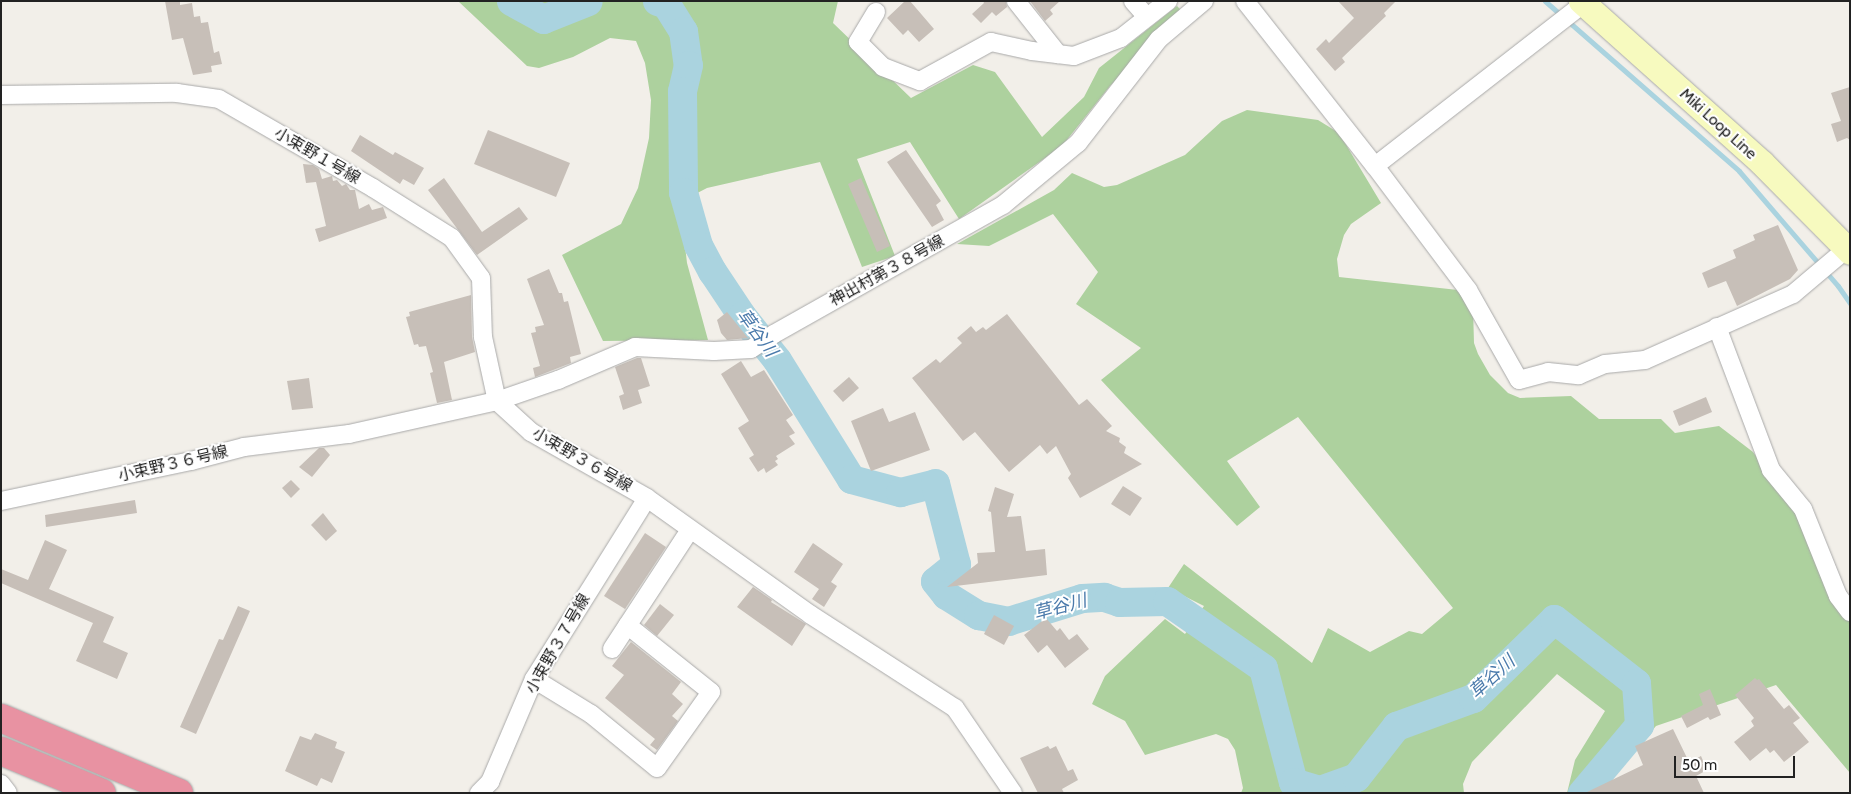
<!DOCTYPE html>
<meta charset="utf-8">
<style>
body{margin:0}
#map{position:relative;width:1851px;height:794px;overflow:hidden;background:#f2efe9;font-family:Cabin,"Noto Sans JP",sans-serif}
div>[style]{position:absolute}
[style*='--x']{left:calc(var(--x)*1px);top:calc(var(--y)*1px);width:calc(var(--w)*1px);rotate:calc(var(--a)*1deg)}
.forest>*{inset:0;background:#add19e}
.stream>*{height:5px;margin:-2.5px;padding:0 2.5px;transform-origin:2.5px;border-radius:2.5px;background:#aad3df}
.river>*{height:29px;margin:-14.5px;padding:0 14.5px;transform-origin:14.5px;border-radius:14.5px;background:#aad3df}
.building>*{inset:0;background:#c7bfb8}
.roads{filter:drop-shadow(0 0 1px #a9a9a9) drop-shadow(0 0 1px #a9a9a9)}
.street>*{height:18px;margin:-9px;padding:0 9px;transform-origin:9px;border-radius:9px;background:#fff}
.secondary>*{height:25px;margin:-12.5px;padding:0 12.5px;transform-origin:12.5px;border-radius:12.5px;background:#f7fabf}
.highway>*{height:28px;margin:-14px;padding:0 14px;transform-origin:14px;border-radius:14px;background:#e892a2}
span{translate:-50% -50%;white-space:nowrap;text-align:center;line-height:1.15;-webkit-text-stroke:4px #fff;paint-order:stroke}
.street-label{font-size:16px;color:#222}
.water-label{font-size:18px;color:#4a7aab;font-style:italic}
.frame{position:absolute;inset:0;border:2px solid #222;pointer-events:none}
.scale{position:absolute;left:1674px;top:756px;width:121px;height:22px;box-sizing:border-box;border:2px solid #222;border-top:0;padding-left:6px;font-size:15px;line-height:18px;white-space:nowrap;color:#222;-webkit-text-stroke:4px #fff;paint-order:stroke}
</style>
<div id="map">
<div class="forest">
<i style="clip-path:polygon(458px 1px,838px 1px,833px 23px,911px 98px,973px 65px,995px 72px,1042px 137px,1084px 97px,1099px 68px,1177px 6px,1183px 12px,1110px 86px,1062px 146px,959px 219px,910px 142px,857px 159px,895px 256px,862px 267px,820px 162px,707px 188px,680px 202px,687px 263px,708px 340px,603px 341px,562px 255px,621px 224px,638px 188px,649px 138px,651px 100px,645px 63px,636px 41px,610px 38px,573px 57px,539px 68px,527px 66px)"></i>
<i style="clip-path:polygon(1247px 110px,1318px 120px,1339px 133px,1381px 203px,1351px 224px,1344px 235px,1337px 259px,1339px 277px,1458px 290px,1473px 308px,1474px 343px,1478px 354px,1490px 375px,1508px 393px,1520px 398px,1571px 396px,1599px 419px,1661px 419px,1675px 433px,1719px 426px,1753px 452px,1799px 514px,1850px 618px,1850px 773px,1776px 685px,1656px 726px,1599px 793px,1567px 793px,1575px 760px,1605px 711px,1557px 674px,1472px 762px,1463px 784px,1464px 793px,1241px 793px,1243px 788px,1235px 750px,1228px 739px,1216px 734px,1145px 755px,1125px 721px,1092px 704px,1105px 676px,1165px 619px,1185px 634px,1204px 606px,1168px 588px,1184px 564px,1312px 663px,1328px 628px,1370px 652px,1409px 631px,1422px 634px,1453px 608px,1298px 417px,1227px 461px,1260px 507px,1237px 526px,1101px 380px,1141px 348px,1076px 304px,1098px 272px,1053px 214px,989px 246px,957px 244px,1054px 190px,1072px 173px,1104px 187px,1117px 185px,1185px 155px,1222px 121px)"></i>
</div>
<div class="stream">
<i style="--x:1545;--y:1;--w:258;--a:41.2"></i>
<i style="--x:1739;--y:171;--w:152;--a:49.3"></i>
<i style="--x:1838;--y:286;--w:21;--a:55"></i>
</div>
<div class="river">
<i style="--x:511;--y:1;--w:37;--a:29"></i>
<i style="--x:543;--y:19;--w:48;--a:-21.8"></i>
<i style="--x:657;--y:1;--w:9;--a:18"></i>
<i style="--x:666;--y:4;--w:32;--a:58"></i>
<i style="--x:683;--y:31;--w:34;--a:82"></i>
<i style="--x:688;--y:65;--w:27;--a:103"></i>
<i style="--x:682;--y:91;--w:101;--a:89.4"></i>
<i style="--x:683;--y:192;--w:55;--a:74.2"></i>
<i style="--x:698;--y:245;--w:30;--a:62"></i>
<i style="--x:712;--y:271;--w:54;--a:56.3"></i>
<i style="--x:742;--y:316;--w:56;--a:51.5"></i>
<i style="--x:777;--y:360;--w:140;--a:58.1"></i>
<i style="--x:851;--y:479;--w:51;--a:14.9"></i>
<i style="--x:900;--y:492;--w:36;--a:-14"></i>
<i style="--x:935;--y:483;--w:84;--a:75.5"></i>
<i style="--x:956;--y:564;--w:27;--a:141"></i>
<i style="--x:935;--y:581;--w:18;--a:52"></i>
<i style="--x:946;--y:595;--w:38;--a:32"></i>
<i style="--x:978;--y:615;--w:31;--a:11"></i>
<i style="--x:1008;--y:621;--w:77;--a:-17.3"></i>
<i style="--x:1082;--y:598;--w:22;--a:-3"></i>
<i style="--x:1104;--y:597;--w:16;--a:18"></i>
<i style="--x:1119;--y:602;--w:48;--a:-1.2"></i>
<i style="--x:1167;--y:601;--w:117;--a:34.9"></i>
<i style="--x:1263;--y:668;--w:118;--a:75.3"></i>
<i style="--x:1293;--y:782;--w:28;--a:17"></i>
<i style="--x:1320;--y:790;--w:38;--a:-20"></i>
<i style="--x:1356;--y:777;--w:65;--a:-51.9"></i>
<i style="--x:1396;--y:726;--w:82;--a:-20"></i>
<i style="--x:1473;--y:698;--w:113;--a:-44.3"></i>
<i style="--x:1554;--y:619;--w:104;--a:38"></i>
<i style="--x:1636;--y:683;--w:42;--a:85.9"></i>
<i style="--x:1639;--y:725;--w:89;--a:130"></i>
</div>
<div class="building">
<i style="clip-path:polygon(165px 1px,180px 1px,180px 5px,192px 3px,194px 17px,200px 16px,201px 23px,208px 22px,214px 53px,219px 51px,222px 64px,211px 66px,212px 72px,193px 75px,183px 38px,172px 40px)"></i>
<i style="clip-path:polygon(905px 1px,910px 1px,934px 29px,919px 42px,908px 30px,903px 35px,887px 18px)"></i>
<i style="clip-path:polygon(983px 1px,1006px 1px,1007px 7px,996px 16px,992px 12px,981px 23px,972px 14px,984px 3px)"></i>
<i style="clip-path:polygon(1030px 1px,1060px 1px,1050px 10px,1053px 14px,1045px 21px)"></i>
<i style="clip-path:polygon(1338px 1px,1396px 1px,1384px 13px,1386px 16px,1342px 58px,1345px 62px,1335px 71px,1316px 49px,1326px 39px,1329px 43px,1354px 18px)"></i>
<i style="clip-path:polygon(1850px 87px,1850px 140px,1847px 138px,1837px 142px,1831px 124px,1841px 121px,1831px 93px)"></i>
<i style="clip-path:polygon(488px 130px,570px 163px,556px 197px,474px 164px)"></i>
<i style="clip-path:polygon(360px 135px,393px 155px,395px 152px,424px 168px,414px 185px,403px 179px,400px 184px,351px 151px)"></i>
<i style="clip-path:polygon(906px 150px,941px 201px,936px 205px,944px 220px,932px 227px,887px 162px)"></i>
<i style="clip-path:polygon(303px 164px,313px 165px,319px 169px,322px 179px,332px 176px,333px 181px,337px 180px,342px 186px,346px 184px,350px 190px,355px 190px,359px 209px,369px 204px,372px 210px,383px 207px,387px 218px,319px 242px,315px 229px,326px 226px,316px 182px,306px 183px)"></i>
<i style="clip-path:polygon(444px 178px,482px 232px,519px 207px,528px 219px,477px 255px,428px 190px)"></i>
<i style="clip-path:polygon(861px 178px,890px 246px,877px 252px,848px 184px)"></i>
<i style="clip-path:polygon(1778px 225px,1798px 270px,1790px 279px,1737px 306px,1726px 281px,1708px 288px,1702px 273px,1736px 258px,1733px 250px,1755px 240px,1753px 235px)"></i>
<i style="clip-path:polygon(549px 269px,559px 293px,562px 293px,564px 302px,568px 301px,581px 354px,570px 357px,571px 363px,535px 377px,533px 368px,540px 366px,531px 333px,536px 332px,535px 327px,544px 325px,527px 279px)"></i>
<i style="clip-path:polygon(471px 295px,472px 337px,475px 352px,444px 362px,452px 400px,437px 403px,430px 373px,433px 372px,426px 346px,419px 347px,418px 344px,414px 345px,406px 317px,410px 316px,409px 312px)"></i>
<i style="clip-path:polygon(727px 312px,748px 338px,727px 340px,721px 333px,717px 320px)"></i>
<i style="clip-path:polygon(1007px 314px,1079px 405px,1087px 399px,1112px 426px,1106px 431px,1120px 438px,1119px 442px,1126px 447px,1124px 453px,1142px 464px,1080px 498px,1068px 478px,1071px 474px,1056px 446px,1047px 454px,1040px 445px,1009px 472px,975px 432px,963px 441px,912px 378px,936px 359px,940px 363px,962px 343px,957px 338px,971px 326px,976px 332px,983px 327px,986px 330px)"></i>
<i style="clip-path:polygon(637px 358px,641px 358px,650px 386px,638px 390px,642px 403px,623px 410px,619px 396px,624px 394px,615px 367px)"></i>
<i style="clip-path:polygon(741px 361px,751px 377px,764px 370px,793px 415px,786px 420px,795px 433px,789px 436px,795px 444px,776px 456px,778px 459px,775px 461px,778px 465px,766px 473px,764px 468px,758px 472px,749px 458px,754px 455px,738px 428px,749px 421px,721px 374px)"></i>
<i style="clip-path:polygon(849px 377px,859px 388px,843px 402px,833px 391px)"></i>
<i style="clip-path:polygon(309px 378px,313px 408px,292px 410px,287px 381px)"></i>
<i style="clip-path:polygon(1706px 397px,1712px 412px,1679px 426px,1673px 411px)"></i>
<i style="clip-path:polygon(883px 408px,889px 422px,915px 412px,930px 450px,871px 471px,851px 421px)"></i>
<i style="clip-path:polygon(319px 448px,324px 448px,330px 455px,312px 477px,299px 467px)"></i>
<i style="clip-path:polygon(291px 480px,300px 489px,291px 498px,282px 488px)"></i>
<i style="clip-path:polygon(1123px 486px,1142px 498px,1130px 516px,1111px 504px)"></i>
<i style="clip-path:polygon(995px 487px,1014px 494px,1007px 517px,1021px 516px,1026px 551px,1045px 549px,1047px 575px,947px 587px,978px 563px,977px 553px,995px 552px,991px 512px,988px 511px)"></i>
<i style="clip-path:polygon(135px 500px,137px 513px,46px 527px,45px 515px)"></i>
<i style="clip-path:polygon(323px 513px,337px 531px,326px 541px,311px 525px)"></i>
<i style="clip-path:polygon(645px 533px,666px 547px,625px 609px,604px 596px)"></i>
<i style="clip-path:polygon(45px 540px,67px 550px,49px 589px,114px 617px,103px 642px,128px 653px,117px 679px,76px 661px,93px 623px,1px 583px,1px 569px,28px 580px)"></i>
<i style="clip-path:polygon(813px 543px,843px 564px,831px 582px,837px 586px,824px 607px,812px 599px,819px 589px,794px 572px)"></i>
<i style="clip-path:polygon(753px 587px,772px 600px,771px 602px,806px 624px,792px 646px,737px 607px)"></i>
<i style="clip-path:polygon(660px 604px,674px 615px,657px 636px,644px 625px)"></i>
<i style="clip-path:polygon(238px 606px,250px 611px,196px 734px,180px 727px,219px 639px,223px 640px)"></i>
<i style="clip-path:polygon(994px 615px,1014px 626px,1004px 645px,984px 634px)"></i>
<i style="clip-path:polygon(1046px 618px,1057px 631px,1060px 628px,1069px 640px,1077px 634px,1089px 649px,1065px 668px,1047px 645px,1038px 653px,1024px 635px)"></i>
<i style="clip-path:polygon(631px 642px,681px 682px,672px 694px,683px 704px,672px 716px,678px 721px,657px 750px,650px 745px,655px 739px,605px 698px,624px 675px,612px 666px)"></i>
<i style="clip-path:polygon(1755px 678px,1757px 680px,1759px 679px,1784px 709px,1789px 705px,1800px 718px,1793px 723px,1809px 742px,1784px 762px,1774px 750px,1770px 753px,1766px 748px,1750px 761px,1734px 742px,1754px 726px,1751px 721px,1754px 718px,1735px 695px)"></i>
<i style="clip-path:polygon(1710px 689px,1721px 715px,1710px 720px,1708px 717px,1687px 728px,1681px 716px,1703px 705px,1699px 694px)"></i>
<i style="clip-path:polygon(1673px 729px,1689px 762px,1701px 756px,1707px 770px,1696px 776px,1704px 793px,1585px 793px,1643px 765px,1635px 746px)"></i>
<i style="clip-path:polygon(315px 733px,337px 742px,335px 748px,345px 752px,332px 783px,321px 778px,317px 786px,285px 771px,300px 736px,311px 740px)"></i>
<i style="clip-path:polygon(1048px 746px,1050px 749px,1056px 746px,1068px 771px,1073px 769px,1078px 780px,1062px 789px,1064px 793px,1038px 793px,1020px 758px)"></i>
</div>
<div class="roads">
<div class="street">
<i style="--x:1016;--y:1;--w:68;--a:51.6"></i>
<i style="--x:1133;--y:1;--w:21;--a:49"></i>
<i style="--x:1245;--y:1;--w:210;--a:51.8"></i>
<i style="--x:1375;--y:166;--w:155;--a:53.1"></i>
<i style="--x:1468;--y:290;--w:103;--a:60.5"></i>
<i style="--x:1519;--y:380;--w:30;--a:-15"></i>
<i style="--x:1548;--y:372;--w:31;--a:6"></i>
<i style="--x:1579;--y:375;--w:28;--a:-23"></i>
<i style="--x:1605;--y:364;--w:40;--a:-5.7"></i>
<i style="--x:1645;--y:360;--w:162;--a:-24"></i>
<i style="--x:1793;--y:294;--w:75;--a:-40.1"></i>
<i style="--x:876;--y:12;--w:35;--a:121"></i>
<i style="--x:858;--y:42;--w:35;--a:45"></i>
<i style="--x:883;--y:67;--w:40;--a:21"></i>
<i style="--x:920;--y:81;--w:81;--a:-28.8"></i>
<i style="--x:991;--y:42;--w:42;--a:12.4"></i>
<i style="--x:1032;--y:51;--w:42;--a:6.8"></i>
<i style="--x:1074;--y:56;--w:50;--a:-21"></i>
<i style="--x:1121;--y:38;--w:60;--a:-38.2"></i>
<i style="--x:1;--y:95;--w:176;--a:-0.7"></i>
<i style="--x:177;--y:93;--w:42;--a:8.1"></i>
<i style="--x:219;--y:99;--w:178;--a:30"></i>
<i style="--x:373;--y:188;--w:93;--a:32.3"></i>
<i style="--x:452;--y:238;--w:49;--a:54.1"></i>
<i style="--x:481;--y:278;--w:59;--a:88.1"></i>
<i style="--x:483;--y:337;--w:66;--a:77.7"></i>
<i style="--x:497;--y:401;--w:65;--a:-19"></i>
<i style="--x:558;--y:380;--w:84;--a:-23.2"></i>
<i style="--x:635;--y:347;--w:79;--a:2.9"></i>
<i style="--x:714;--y:351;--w:37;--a:-3"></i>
<i style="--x:751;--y:349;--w:27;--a:-33"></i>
<i style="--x:774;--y:334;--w:263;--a:-29.4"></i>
<i style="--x:1003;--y:205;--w:97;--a:-39.6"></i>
<i style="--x:1078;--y:143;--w:132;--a:-52.1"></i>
<i style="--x:1159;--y:39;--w:59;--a:-40.2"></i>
<i style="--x:1375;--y:166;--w:269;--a:-37.9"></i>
<i style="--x:1717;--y:327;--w:153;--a:69.3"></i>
<i style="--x:1771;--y:470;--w:50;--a:50.6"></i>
<i style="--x:1803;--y:509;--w:94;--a:68.1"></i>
<i style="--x:1838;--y:596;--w:20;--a:53"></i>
<i style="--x:1;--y:501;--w:194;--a:-11.9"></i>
<i style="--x:191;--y:461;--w:55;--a:-14.8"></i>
<i style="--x:244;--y:447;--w:106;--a:-7.1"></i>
<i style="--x:349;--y:434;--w:152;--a:-12.6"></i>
<i style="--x:497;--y:401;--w:46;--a:42.4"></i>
<i style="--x:531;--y:432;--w:133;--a:29.6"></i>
<i style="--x:647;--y:498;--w:201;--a:35.5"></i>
<i style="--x:811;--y:615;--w:171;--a:32.9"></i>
<i style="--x:955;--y:708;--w:103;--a:55.7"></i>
<i style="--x:612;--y:649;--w:142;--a:-56.8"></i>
<i style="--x:534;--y:679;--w:67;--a:31.6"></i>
<i style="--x:591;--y:714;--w:85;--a:39.3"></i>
<i style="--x:657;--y:768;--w:93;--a:-54.6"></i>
<i style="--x:711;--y:692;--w:107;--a:-141.4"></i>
<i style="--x:1;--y:784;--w:11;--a:52"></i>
<i style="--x:479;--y:793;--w:16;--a:-45"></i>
<i style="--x:490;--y:782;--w:112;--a:-66.9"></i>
<i style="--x:534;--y:679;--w:213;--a:-58"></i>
</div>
<div class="secondary">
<i style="--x:1581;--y:1;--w:243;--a:41.8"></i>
<i style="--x:1762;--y:163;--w:125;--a:45.3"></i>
</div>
<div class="highway">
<i style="--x:1;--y:718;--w:193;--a:22.8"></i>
<i style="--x:1;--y:751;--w:109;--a:22.6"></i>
</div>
</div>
<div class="street-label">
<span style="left:1718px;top:124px;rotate:42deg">Miki Loop Line</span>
<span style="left:317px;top:156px;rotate:30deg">小束野１号線</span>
<span style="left:887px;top:271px;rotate:-29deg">神出村第３８号線</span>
<span style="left:582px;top:460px;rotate:30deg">小束野３６号線</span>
<span style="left:173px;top:464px;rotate:-13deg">小束野３６号線</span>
<span style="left:558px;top:644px;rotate:-60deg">小束野３７号線</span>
</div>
<div class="water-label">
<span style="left:757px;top:333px;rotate:54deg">草谷川</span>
<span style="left:1060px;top:607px;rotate:-15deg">草谷川</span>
<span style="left:1492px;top:677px;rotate:-42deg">草谷川</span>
</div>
<div class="frame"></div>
<div class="scale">50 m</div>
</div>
